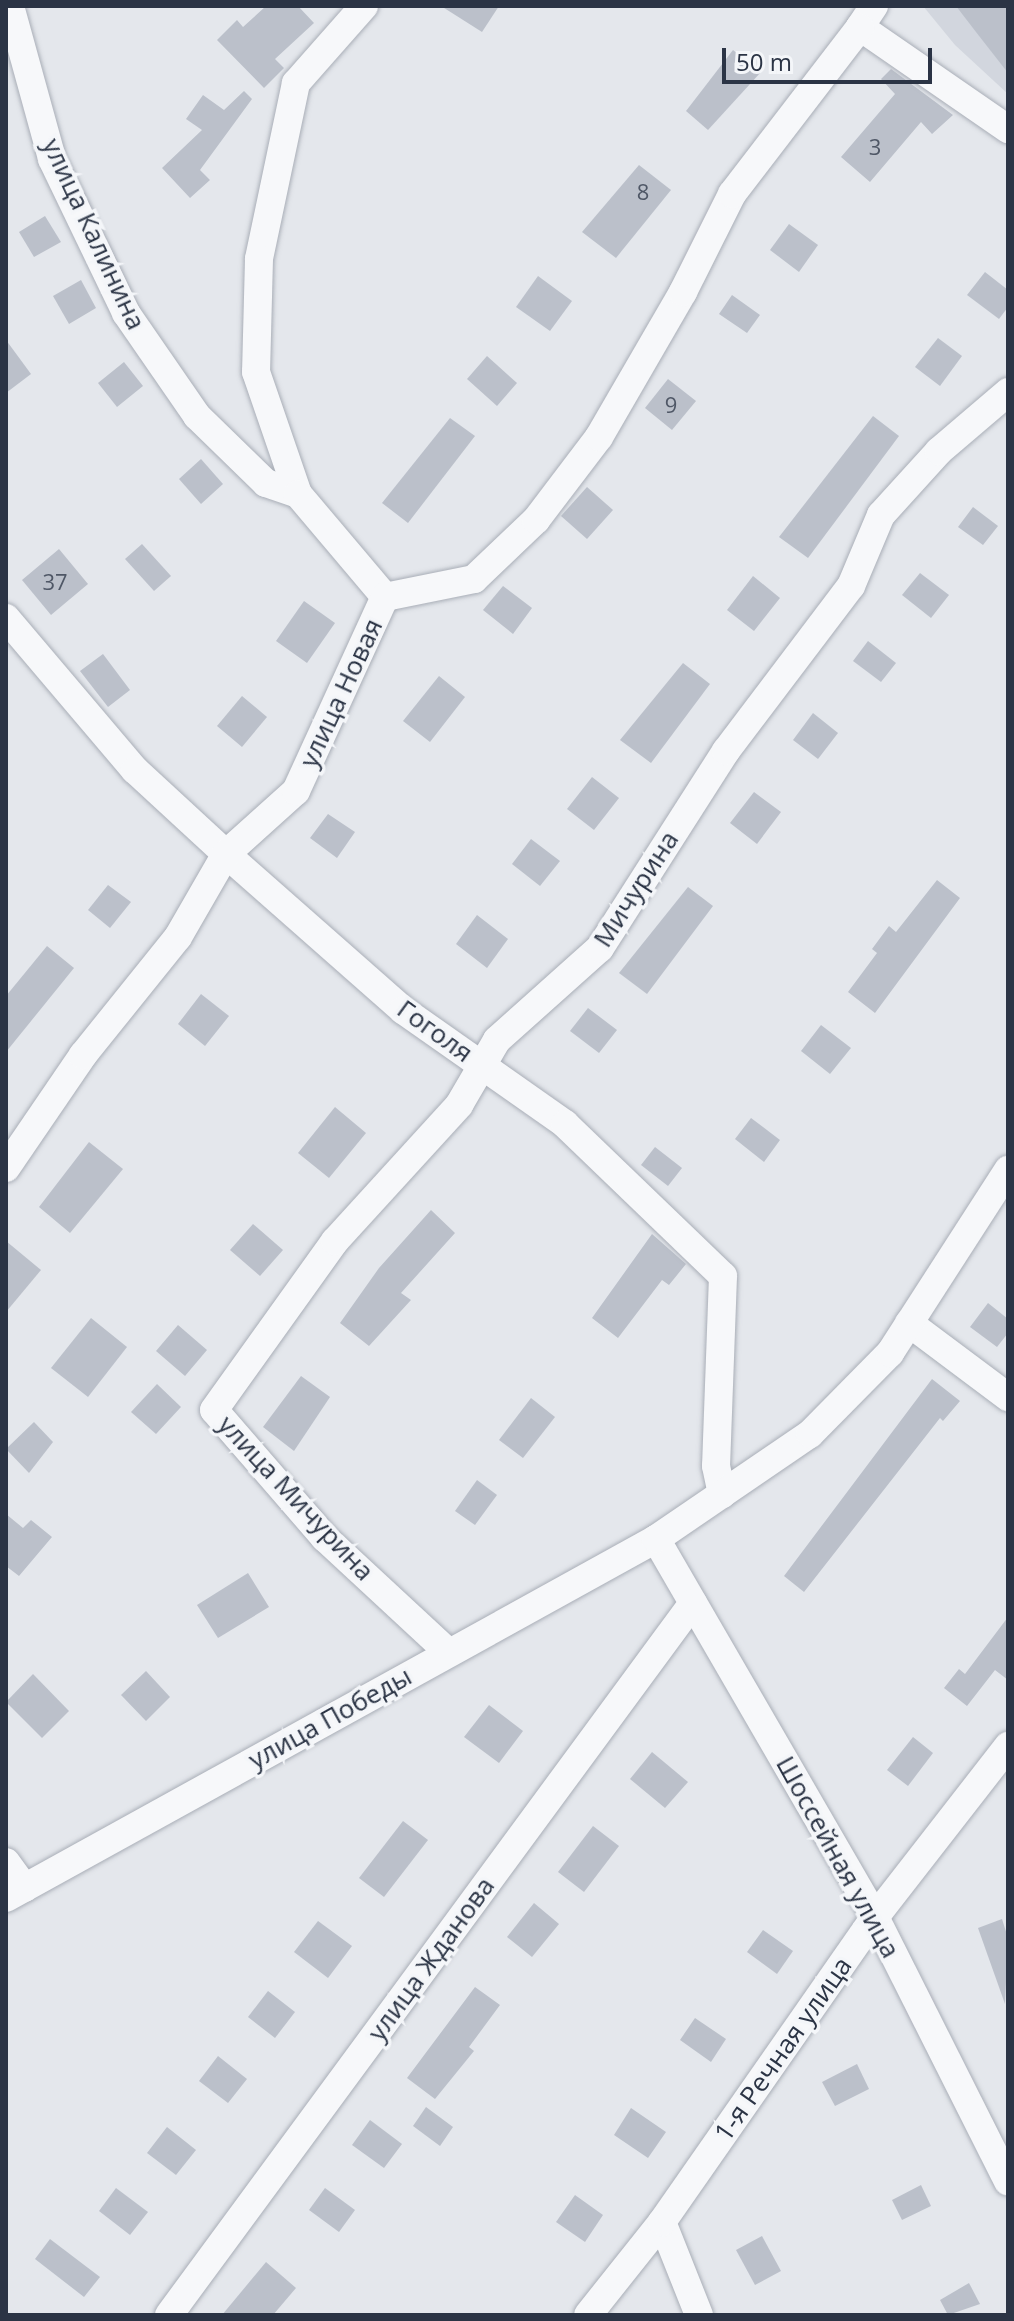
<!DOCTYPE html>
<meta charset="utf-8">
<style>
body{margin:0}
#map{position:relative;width:1014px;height:2321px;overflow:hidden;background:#e4e7ec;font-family:"Open Sans",sans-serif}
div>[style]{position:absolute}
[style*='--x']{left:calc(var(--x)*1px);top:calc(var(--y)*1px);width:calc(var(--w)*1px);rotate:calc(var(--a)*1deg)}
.built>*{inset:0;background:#d2d6de}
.building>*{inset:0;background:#bbc0ca}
.roads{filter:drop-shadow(0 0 2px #a9aeb7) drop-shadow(0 0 2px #a9aeb7)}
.minor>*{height:28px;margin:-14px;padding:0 14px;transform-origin:14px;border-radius:14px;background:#f7f8fa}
span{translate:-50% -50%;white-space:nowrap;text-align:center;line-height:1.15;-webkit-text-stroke:7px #f4f6f9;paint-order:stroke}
.number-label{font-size:22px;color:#4f5766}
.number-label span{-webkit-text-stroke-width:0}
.street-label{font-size:26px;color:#2b3445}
.frame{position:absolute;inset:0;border:8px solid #2b3445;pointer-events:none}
.scale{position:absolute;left:722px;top:48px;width:210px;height:36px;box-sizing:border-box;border:4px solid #2b3445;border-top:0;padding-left:10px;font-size:24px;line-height:28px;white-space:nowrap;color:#2b3445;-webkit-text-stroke:6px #f4f6f9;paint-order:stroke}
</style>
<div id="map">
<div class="built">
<i style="clip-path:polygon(923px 6px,1008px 6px,1008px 94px,955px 45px)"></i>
</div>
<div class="building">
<i style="clip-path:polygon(266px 6px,298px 6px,314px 23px,275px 59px,284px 68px,264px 88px,217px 40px,237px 20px,243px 27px)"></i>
<i style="clip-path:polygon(441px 6px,499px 6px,482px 32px)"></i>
<i style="clip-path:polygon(956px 6px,1008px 6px,1008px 73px,976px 32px)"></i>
<i style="clip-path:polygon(733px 50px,761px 72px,708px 130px,686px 111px)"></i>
<i style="clip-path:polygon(891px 69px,953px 115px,932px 134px,921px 122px,870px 182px,841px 157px,895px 94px,881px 79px)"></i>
<i style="clip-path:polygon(244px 91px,252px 99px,200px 170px,210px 180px,190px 198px,162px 168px,202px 130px,186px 119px,203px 95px,224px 110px)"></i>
<i style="clip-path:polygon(639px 165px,671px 190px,616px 258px,582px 232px)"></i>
<i style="clip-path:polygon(45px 216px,61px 242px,34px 257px,19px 232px)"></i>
<i style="clip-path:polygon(789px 224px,818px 245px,799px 272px,770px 250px)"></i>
<i style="clip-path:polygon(985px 272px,1008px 290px,1008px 307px,999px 319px,967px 295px)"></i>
<i style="clip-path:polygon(538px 276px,572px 301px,550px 331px,516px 307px)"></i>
<i style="clip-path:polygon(81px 280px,96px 308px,69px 324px,53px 296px)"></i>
<i style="clip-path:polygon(732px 295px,760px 315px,747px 333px,719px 314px)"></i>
<i style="clip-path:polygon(938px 338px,962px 356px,940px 386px,915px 367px)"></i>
<i style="clip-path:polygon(6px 340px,31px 374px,6px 393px)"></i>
<i style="clip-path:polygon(487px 356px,517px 383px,497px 406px,467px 379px)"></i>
<i style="clip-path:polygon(124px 362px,143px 386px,117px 407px,98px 383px)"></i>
<i style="clip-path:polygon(668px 379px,696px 401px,672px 430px,645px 408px)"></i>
<i style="clip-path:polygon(873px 416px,899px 436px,808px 558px,779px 537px)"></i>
<i style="clip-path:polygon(450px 418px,475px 436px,408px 523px,382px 503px)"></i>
<i style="clip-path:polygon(201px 459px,223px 484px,201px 504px,179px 479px)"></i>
<i style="clip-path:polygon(587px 487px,613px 510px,587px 539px,561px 516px)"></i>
<i style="clip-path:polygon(973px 507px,998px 526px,983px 545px,958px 527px)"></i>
<i style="clip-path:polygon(142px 544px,171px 576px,154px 591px,125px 559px)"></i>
<i style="clip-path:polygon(59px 549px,88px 584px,51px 615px,22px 580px)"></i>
<i style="clip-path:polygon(920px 573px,949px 595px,931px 618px,902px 595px)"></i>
<i style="clip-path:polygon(753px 576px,780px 598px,754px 631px,727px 610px)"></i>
<i style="clip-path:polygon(503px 586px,532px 608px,513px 634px,483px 610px)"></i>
<i style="clip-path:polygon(304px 601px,335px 623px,307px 663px,276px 641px)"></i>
<i style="clip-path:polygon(868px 641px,896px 663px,881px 682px,853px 661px)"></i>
<i style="clip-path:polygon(103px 654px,130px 690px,108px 707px,80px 671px)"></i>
<i style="clip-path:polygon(683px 663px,710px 684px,651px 763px,620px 740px)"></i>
<i style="clip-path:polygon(439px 676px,465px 697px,430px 742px,403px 721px)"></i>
<i style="clip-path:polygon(242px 696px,267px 717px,242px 747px,217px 726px)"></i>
<i style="clip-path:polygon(813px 713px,838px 733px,818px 759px,793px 740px)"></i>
<i style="clip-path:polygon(592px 777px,619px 798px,594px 830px,567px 809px)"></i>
<i style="clip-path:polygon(754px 792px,781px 812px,757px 844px,730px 823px)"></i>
<i style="clip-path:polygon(328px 814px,355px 832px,337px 858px,310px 838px)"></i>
<i style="clip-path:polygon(531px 839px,560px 861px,540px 886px,512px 864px)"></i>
<i style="clip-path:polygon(937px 880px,960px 898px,875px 1013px,848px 992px,877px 953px,872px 949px,889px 926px,896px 932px)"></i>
<i style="clip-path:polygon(108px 885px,131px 902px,110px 928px,88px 910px)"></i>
<i style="clip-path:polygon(688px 887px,713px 906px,647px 994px,619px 973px)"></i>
<i style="clip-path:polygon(477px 915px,508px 939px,487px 968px,456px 944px)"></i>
<i style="clip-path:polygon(47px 946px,74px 968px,6px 1052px,6px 996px)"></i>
<i style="clip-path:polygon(201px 994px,229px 1016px,205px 1046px,178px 1024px)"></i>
<i style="clip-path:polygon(588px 1008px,617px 1030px,599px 1053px,570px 1031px)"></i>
<i style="clip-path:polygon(821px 1025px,851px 1048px,830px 1074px,801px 1051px)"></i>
<i style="clip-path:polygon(335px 1107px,366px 1133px,329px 1178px,298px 1153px)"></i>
<i style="clip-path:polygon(751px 1118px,780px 1140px,764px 1162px,735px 1139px)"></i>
<i style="clip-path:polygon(89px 1142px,123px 1169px,70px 1233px,39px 1207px)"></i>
<i style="clip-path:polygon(655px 1147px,682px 1168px,668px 1186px,641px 1165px)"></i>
<i style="clip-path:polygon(431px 1210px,455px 1233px,401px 1293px,411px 1300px,369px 1346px,340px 1323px,379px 1268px)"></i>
<i style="clip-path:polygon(253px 1224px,283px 1250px,260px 1276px,230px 1250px)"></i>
<i style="clip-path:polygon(652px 1234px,686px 1264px,669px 1285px,662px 1280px,618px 1338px,592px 1318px)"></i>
<i style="clip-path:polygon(6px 1241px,41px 1270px,6px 1312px)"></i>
<i style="clip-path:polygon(988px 1303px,1008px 1319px,1008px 1333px,997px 1347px,970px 1327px)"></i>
<i style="clip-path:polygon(91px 1318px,127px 1347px,88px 1397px,51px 1368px)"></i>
<i style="clip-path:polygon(178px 1325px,207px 1350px,185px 1376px,156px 1351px)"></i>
<i style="clip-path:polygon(301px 1376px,330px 1397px,294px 1451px,263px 1427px)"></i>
<i style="clip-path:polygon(932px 1379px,960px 1401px,943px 1421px,940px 1418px,804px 1592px,784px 1576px)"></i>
<i style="clip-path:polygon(157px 1384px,181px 1407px,156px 1434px,131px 1412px)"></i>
<i style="clip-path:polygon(531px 1398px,555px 1417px,523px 1458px,499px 1440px)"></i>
<i style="clip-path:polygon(34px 1422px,53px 1442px,29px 1473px,6px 1449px)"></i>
<i style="clip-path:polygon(477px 1480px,497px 1495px,475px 1525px,455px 1511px)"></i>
<i style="clip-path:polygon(6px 1514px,23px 1528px,31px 1520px,52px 1537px,19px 1576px,6px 1566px)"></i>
<i style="clip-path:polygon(248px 1573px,269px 1607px,218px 1638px,197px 1605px)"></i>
<i style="clip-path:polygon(1008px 1617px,1008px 1680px,995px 1670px,967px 1706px,944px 1688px,959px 1669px,965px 1674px)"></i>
<i style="clip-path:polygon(146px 1671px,170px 1697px,146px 1721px,121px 1695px)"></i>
<i style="clip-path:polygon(33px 1674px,69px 1711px,42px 1738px,6px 1702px)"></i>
<i style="clip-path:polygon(489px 1705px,523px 1731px,499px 1763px,464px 1737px)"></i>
<i style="clip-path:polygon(913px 1737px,933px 1753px,908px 1786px,887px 1770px)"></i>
<i style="clip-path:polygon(652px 1752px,688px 1782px,665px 1808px,630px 1779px)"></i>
<i style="clip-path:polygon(403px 1821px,428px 1840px,384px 1897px,359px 1878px)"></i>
<i style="clip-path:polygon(593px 1826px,619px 1846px,584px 1892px,558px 1872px)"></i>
<i style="clip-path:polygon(534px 1903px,559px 1924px,532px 1957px,507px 1937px)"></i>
<i style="clip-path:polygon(1002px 1919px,1008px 1938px,1005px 2004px,978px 1928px)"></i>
<i style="clip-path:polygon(318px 1921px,352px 1946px,328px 1978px,294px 1952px)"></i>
<i style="clip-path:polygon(763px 1930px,793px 1951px,777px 1974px,747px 1952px)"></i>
<i style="clip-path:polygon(475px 1987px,500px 2005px,469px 2047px,474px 2051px,435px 2099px,407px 2078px)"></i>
<i style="clip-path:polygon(268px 1991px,295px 2012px,275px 2038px,248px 2017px)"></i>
<i style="clip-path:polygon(695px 2018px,726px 2039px,711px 2062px,680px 2040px)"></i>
<i style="clip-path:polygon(218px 2056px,247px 2079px,228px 2103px,199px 2081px)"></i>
<i style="clip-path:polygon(857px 2064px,869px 2089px,835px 2106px,822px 2082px)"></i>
<i style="clip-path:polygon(426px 2107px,453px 2127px,440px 2146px,413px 2126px)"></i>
<i style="clip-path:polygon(631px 2108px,666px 2132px,648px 2158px,614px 2135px)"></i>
<i style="clip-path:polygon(370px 2120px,402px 2144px,384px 2168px,352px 2145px)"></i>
<i style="clip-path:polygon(167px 2127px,196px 2150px,176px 2175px,147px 2153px)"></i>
<i style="clip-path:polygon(921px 2185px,931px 2206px,902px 2220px,892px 2200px)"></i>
<i style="clip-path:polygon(116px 2188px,148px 2212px,130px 2235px,99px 2211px)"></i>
<i style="clip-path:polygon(325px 2188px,355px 2210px,339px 2232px,309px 2210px)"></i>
<i style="clip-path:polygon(575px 2195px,603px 2215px,585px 2242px,556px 2222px)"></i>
<i style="clip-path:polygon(762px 2236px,781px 2271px,755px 2285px,736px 2250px)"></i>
<i style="clip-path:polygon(50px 2239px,100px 2277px,84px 2297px,35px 2259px)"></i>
<i style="clip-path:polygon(266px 2262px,296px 2288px,273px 2315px,222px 2315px)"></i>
<i style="clip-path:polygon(969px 2283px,980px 2304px,948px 2315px,940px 2300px)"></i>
</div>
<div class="roads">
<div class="minor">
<i style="--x:10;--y:6;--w:159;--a:74.6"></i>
<i style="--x:52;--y:159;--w:171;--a:64.3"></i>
<i style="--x:126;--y:313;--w:125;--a:55.4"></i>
<i style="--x:197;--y:416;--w:96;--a:44.2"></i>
<i style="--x:266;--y:483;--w:34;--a:19"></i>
<i style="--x:364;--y:6;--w:103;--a:131.4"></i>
<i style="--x:296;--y:83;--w:180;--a:101.9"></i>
<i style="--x:259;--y:259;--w:113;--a:91.5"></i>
<i style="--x:256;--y:372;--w:129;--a:71"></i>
<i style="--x:298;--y:494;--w:135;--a:49.8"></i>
<i style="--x:874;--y:6;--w:25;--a:124"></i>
<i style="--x:860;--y:27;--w:180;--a:34.6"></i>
<i style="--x:6;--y:618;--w:199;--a:49.7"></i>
<i style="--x:135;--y:770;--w:124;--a:42.7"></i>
<i style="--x:226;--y:854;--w:236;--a:41.4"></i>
<i style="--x:403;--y:1010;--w:198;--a:35.1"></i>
<i style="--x:565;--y:1124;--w:219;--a:43.9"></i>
<i style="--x:723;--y:1276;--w:190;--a:92.1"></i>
<i style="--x:716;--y:1466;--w:29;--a:78"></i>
<i style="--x:6;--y:1168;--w:137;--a:-55.7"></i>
<i style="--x:83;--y:1055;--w:151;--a:-51.2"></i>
<i style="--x:178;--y:937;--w:96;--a:-60"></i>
<i style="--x:226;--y:854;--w:94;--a:-42"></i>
<i style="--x:296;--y:791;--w:213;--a:-65.4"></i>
<i style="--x:385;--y:597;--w:91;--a:-11.4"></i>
<i style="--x:474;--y:579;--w:86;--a:-43.6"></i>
<i style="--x:536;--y:520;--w:104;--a:-52.8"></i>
<i style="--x:599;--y:437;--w:168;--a:-59.9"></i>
<i style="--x:683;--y:292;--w:110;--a:-63.4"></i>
<i style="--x:732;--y:194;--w:210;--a:-52.5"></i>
<i style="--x:909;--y:1323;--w:124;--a:36.8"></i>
<i style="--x:656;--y:1539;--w:437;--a:59.9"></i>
<i style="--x:875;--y:1917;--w:296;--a:63.3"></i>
<i style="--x:448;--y:1652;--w:168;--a:-137.2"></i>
<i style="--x:325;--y:1538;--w:169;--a:-130.9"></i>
<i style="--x:214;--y:1410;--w:208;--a:-54.4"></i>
<i style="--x:335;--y:1241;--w:184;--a:-47.6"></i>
<i style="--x:459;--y:1105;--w:75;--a:-59.7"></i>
<i style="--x:497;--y:1040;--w:138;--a:-41.8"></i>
<i style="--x:600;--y:948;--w:234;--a:-57.4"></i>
<i style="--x:726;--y:751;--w:207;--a:-52.9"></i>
<i style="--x:851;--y:586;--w:77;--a:-67.1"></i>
<i style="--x:881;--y:515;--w:86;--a:-47.8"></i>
<i style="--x:939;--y:451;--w:91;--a:-40.5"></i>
<i style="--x:6;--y:1862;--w:32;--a:54"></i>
<i style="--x:6;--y:1898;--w:743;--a:-28.91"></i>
<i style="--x:656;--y:1539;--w:186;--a:-34.3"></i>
<i style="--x:810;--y:1434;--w:114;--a:-45.4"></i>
<i style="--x:890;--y:1353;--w:218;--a:-57.2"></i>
<i style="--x:662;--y:2222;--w:100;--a:68.3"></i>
<i style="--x:169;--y:2315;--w:884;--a:-53.65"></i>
<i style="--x:588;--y:2315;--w:119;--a:-51.5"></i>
<i style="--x:662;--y:2222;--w:372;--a:-55.1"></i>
<i style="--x:875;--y:1917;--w:217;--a:-52.1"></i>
</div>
</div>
<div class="number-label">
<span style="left:875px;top:147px">3</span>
<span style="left:643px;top:192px">8</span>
<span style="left:671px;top:405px">9</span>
<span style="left:55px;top:582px">37</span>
</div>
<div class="street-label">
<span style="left:94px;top:234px;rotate:65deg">улица Калинина</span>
<span style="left:341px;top:693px;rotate:-65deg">улица Новая</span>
<span style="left:636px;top:889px;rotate:-57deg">Мичурина</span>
<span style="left:435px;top:1031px;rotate:36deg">Гоголя</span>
<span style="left:296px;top:1498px;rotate:47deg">улица Мичурина</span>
<span style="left:330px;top:1718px;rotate:-29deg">улица Победы</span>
<span style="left:838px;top:1857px;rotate:61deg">Шоссейная улица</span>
<span style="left:431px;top:1959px;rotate:-54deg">улица Жданова</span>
<span style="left:783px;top:2049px;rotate:-55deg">1-я Речная улица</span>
</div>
<div class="frame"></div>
<div class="scale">50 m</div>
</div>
